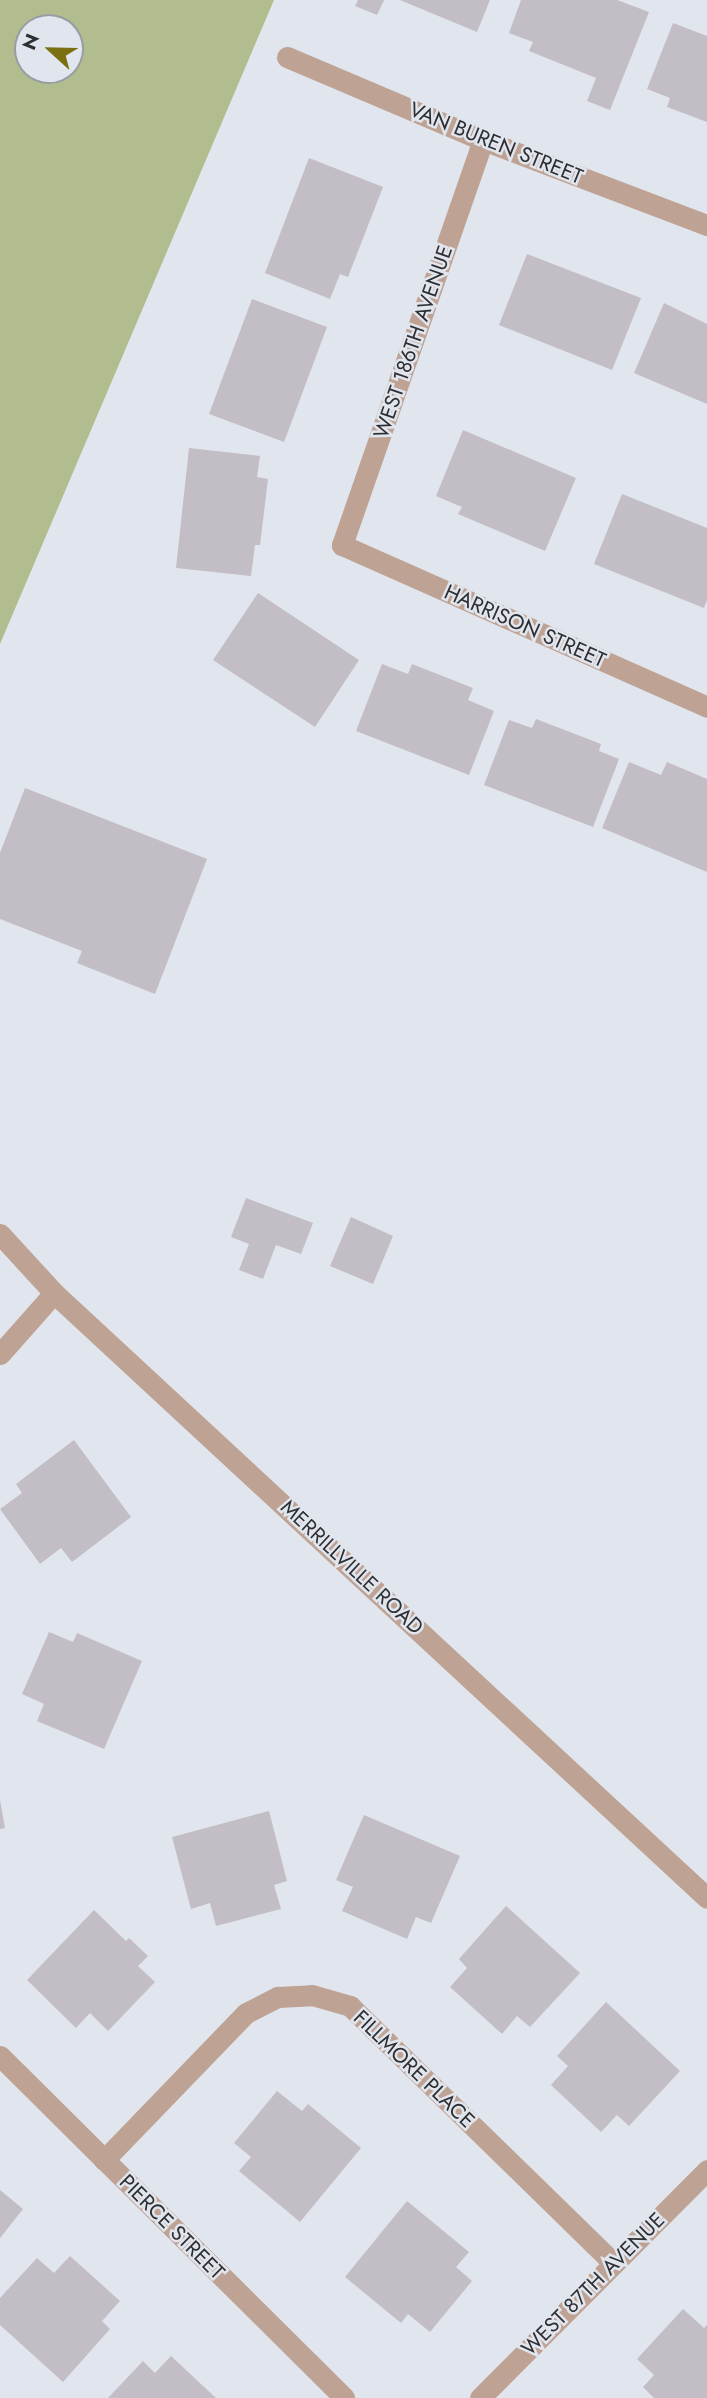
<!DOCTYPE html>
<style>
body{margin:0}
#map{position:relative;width:707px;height:2398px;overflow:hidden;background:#e1e5ed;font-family:Jost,sans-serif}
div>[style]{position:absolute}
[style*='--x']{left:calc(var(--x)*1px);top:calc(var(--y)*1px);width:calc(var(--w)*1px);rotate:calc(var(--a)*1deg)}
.green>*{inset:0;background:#b2bd8f}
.building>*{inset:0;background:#c3bdc5}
.minor>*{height:21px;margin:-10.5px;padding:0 10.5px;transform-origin:10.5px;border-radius:10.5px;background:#bea294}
span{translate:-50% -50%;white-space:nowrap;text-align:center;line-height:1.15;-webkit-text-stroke:5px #e1e5ed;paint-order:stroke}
.street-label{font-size:21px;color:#2d2f32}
.north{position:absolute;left:14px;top:14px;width:70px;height:70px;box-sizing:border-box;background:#e1e5ed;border:2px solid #999ca2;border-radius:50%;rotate:292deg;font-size:19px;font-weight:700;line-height:28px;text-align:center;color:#2d2f32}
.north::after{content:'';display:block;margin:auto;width:24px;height:32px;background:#7a7010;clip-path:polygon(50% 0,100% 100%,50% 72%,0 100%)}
</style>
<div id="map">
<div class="green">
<i style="clip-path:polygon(evenodd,0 0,274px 0,0 644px,0 0,28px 28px,70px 28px,70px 70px,28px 70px,28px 28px)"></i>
</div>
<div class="building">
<i style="clip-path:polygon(358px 0,384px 0,377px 15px,355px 6px)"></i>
<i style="clip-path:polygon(400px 0,490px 0,477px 32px)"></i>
<i style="clip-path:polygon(521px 0,617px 0,649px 12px,610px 110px,587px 101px,596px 78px,529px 51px,533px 42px,509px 33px)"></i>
<i style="clip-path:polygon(673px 23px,707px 36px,707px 122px,667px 107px,670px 98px,647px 89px)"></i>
<i style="clip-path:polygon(309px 158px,383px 187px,348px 277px,340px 274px,330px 299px,265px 273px)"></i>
<i style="clip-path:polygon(527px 254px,641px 298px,612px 370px,499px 325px)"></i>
<i style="clip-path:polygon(252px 299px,327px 327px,284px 442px,209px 414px)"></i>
<i style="clip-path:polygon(664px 303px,707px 324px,707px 404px,634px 373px)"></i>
<i style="clip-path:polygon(463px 430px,576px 478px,545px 551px,458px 514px,462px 507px,436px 496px)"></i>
<i style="clip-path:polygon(189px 448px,260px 456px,257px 477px,268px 479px,260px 545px,255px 545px,251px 576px,176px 568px)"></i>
<i style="clip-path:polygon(622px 494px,707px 528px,707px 600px,704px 608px,594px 564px)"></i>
<i style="clip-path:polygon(258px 593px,359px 660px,315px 727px,213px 660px)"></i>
<i style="clip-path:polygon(382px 664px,408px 674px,412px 664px,473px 688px,468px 700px,494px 711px,469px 775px,356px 731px)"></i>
<i style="clip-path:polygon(536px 719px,601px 744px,599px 751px,619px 759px,593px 827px,484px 785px,509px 720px,532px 728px)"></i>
<i style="clip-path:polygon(629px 762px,661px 775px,667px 762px,707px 779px,707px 872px,602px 828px)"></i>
<i style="clip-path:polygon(25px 788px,207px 859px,155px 994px,77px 963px,82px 951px,0 919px,0 853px)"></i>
<i style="clip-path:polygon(246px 1198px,313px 1223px,301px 1254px,276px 1245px,263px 1279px,239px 1270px,249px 1244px,231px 1237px)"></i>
<i style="clip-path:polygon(351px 1217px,393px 1236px,373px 1284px,330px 1266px)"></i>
<i style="clip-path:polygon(74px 1440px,131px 1517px,72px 1562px,61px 1548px,40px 1564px,0 1509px,22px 1493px,16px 1484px)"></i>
<i style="clip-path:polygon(49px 1632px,73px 1642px,77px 1633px,142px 1661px,104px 1749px,37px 1721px,44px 1704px,22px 1694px)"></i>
<i style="clip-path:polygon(0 1800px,5px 1828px,0 1829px)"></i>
<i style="clip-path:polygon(269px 1811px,287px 1881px,274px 1885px,281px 1909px,216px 1926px,210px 1903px,191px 1909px,172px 1837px)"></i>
<i style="clip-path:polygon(364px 1815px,460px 1856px,431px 1923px,416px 1917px,407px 1939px,342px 1911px,353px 1887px,336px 1880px)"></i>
<i style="clip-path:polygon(506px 1906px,580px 1973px,530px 2027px,517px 2016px,502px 2034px,450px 1987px,467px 1968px,459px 1959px)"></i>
<i style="clip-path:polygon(94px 1910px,126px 1941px,129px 1938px,148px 1956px,138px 1966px,155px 1982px,108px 2031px,90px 2013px,76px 2028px,27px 1980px)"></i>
<i style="clip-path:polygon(606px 2002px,680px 2071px,629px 2126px,617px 2115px,601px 2132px,551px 2085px,568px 2066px,557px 2056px)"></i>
<i style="clip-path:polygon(277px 2091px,302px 2111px,308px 2104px,361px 2148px,300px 2222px,239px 2171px,251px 2157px,234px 2143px)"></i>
<i style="clip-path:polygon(0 2190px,23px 2209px,0 2238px)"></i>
<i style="clip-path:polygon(407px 2201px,469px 2252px,456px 2267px,472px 2281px,430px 2332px,408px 2314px,401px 2323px,345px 2277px)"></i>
<i style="clip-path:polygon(70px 2256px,120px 2301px,102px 2321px,110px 2329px,63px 2382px,0 2325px,0 2298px,37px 2258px,54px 2273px)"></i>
<i style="clip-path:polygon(683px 2309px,704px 2328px,707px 2325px,707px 2398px,654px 2398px,643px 2387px,654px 2375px,637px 2359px)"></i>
<i style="clip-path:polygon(171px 2356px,216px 2398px,108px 2398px,143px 2361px,155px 2373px)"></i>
</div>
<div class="minor">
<i style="--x:287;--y:57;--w:213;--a:23"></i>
<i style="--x:483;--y:140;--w:240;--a:20.8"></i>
<i style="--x:483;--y:140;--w:429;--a:109.2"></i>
<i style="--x:342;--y:545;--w:399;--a:23.9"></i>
<i style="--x:0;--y:1234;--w:80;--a:47.5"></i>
<i style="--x:54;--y:1293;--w:890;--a:42.81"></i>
<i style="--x:0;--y:1354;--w:81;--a:-48.5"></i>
<i style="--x:0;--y:2056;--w:485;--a:44.8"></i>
<i style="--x:104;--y:2160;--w:204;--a:-46"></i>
<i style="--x:246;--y:2013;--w:36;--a:-27"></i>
<i style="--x:278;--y:1997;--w:34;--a:-3"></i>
<i style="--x:312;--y:1995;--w:40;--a:16"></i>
<i style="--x:350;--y:2006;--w:366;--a:44.3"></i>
<i style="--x:480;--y:2398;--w:322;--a:-45.1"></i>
</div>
<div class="street-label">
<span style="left:496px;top:143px;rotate:22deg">VAN BUREN STREET</span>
<span style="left:413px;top:342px;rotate:-71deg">WEST 186TH AVENUE</span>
<span style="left:525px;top:626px;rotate:24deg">HARRISON STREET</span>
<span style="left:352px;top:1567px;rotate:43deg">MERRILLVILLE ROAD</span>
<span style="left:414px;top:2069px;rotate:44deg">FILLMORE PLACE</span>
<span style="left:172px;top:2227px;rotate:45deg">PIERCE STREET</span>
<span style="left:593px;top:2284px;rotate:-45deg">WEST 87TH AVENUE</span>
</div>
<div class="north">N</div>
</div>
